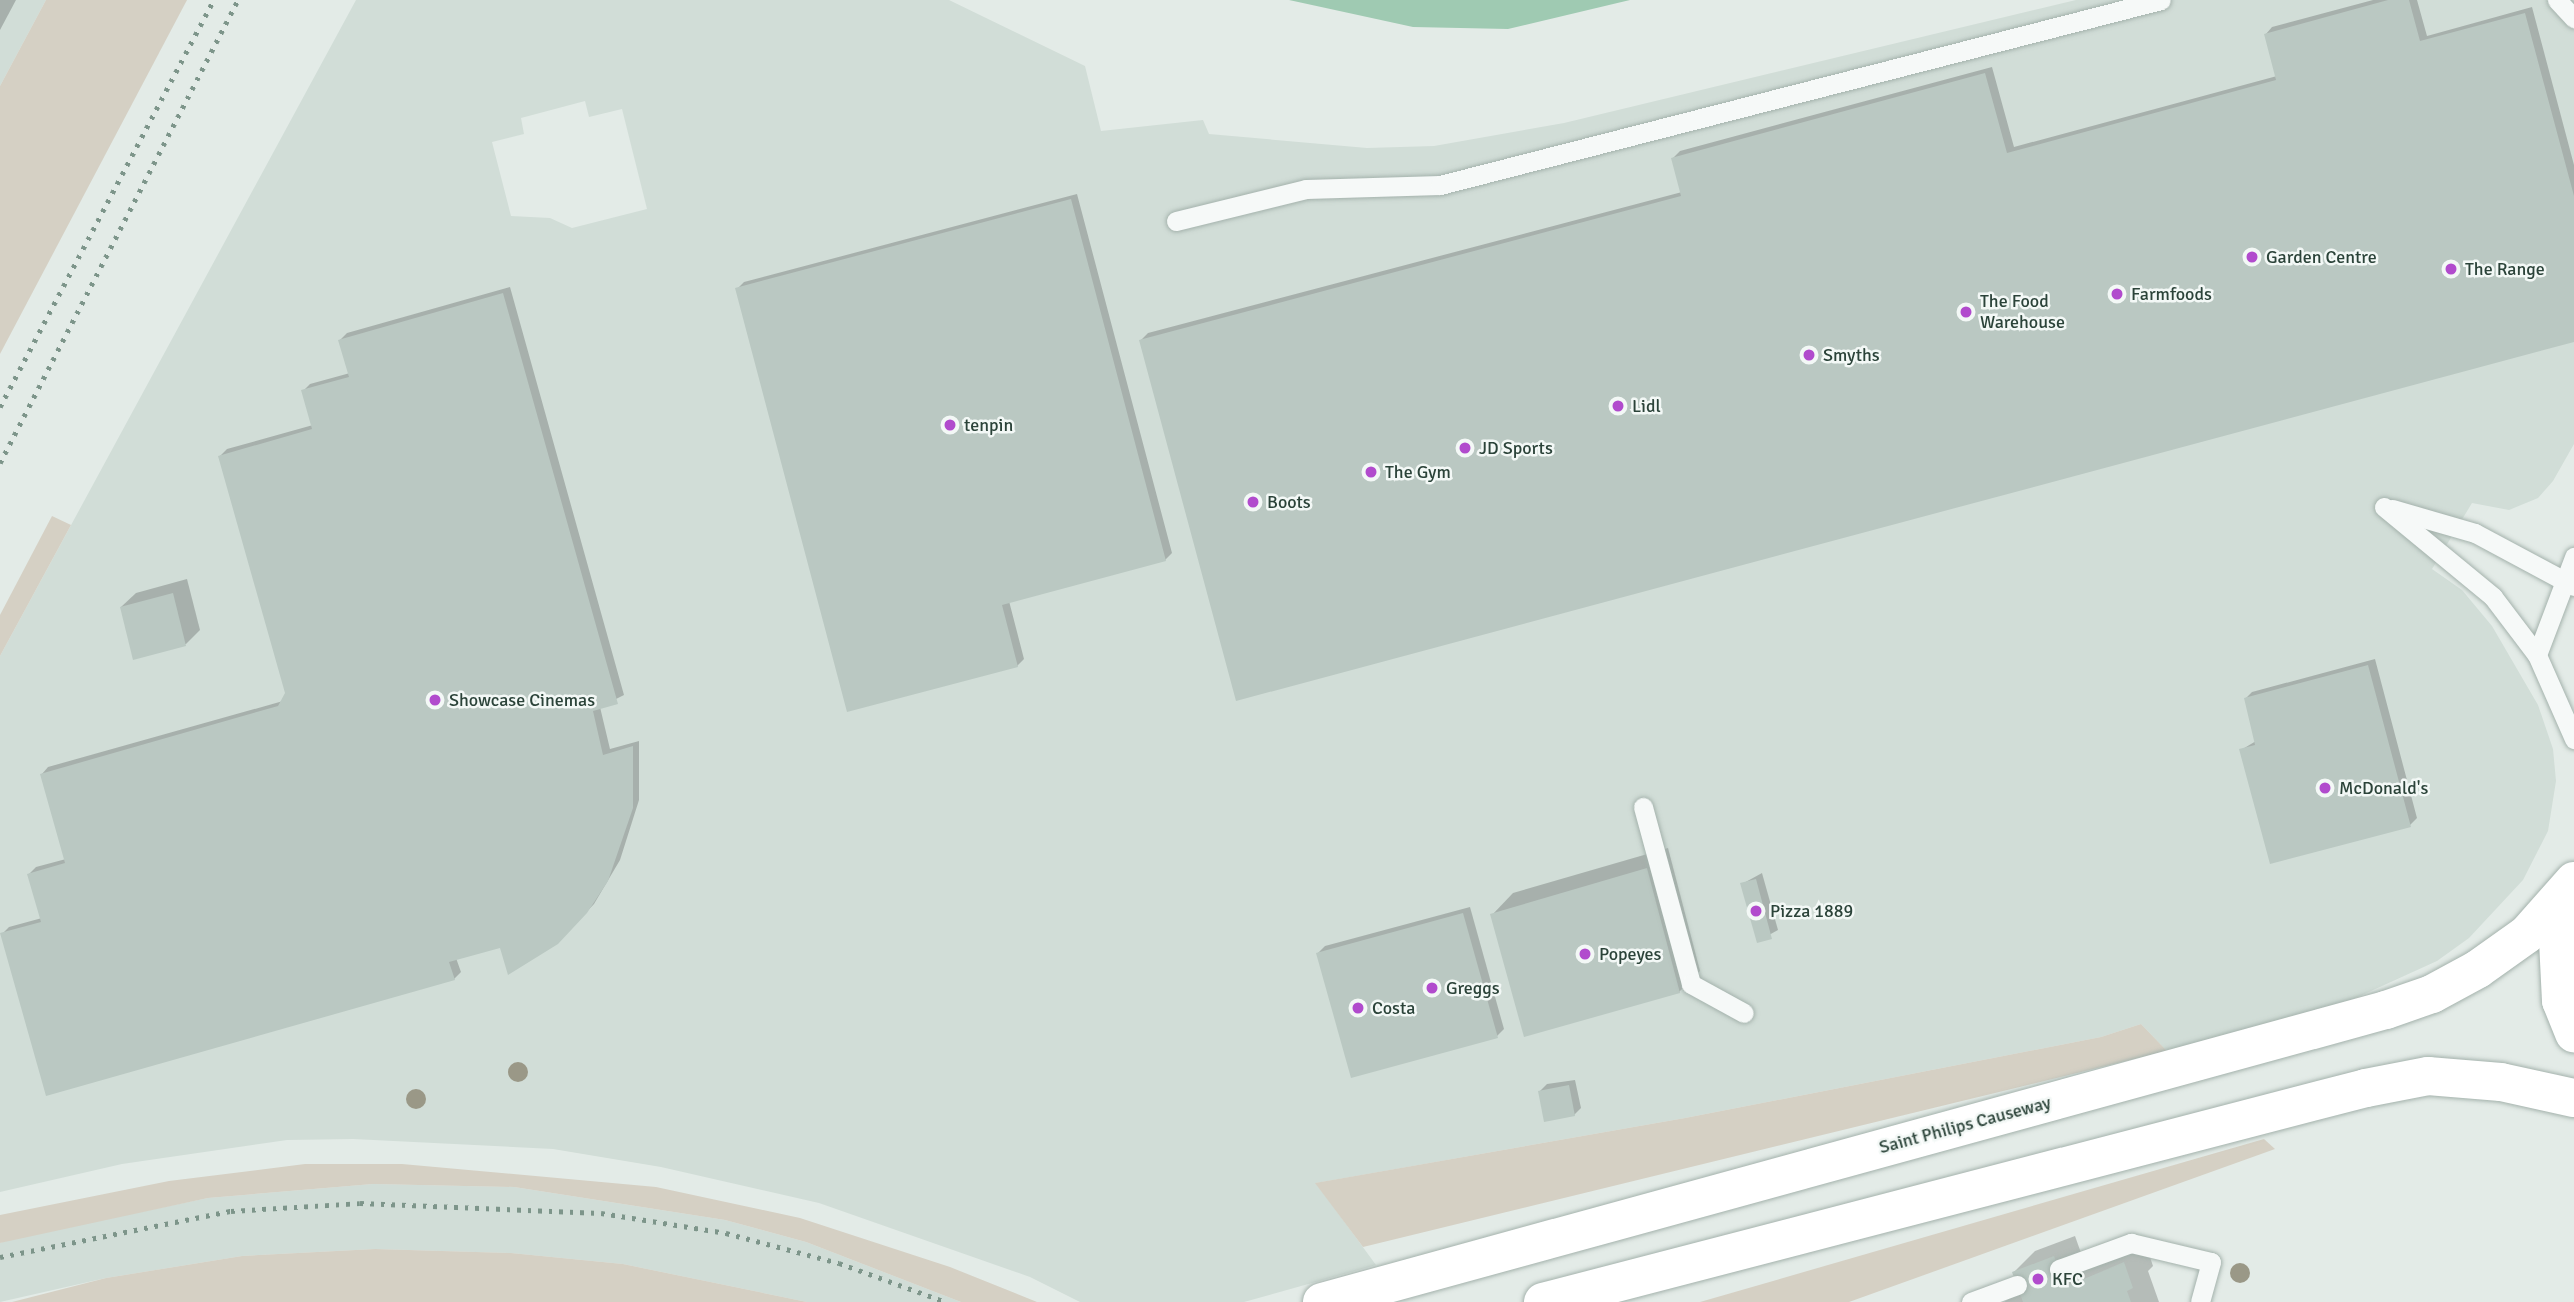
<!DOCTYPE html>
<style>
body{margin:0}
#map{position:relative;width:2574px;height:1302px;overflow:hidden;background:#e3ebe7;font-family:Signika,sans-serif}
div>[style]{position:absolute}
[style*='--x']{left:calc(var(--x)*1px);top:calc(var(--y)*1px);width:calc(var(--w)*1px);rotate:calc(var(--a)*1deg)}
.built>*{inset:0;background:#d1ddd7}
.green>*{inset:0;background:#d5d0c4}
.water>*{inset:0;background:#9fcab2}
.shadow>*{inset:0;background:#0003}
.building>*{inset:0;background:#bac8c2}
.roads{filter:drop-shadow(0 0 2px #a4b2ac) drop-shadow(0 0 2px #a4b2ac)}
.lane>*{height:19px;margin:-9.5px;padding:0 9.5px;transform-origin:9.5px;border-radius:9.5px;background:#f6f9f8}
.primary>*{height:38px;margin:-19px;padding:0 19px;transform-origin:19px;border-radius:19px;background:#fff}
.rail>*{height:5px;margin-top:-2.5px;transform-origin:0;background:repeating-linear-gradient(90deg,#7d958a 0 3.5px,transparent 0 10.5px)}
.trees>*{width:20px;height:20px;margin:-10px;border-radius:50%;background:#9a9887}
.dots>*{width:19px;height:19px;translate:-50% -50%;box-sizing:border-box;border:4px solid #f3f8f6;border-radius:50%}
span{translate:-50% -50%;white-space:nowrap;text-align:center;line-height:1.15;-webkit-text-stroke:5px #f3f8f6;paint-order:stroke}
.poi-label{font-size:18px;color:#2b4339}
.left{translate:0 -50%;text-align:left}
.street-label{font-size:18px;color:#2b4339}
</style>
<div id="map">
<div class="built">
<i style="clip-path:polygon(0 0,46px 0,0 86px)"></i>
<i style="clip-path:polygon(evenodd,356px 0,949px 0,1085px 66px,1101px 131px,1203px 120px,1209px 134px,1367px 148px,1434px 146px,1564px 123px,2076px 0,2574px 0,2574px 444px,2553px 481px,2538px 498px,2509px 510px,2472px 503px,2432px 569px,2462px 590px,2492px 626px,2538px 705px,2553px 749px,2556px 781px,2548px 831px,2523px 880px,2469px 938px,2437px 961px,2349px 1001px,2167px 1051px,2141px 1024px,2101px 1037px,1685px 1118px,1316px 1183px,1376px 1265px,1244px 1302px,1080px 1302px,1030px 1277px,819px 1203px,661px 1167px,553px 1149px,353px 1139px,287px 1140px,122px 1164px,0 1192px,0 656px,356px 0,585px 101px,589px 117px,622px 109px,647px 209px,572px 228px,550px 218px,511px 216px,492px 142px,524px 134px,521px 118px,585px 101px)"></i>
<i style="clip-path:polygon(373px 1184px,514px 1187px,725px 1220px,806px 1242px,961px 1302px,807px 1302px,623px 1264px,511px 1253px,375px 1249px,242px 1256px,106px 1278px,0 1302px,0 1243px,14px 1238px,208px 1198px)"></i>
</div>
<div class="green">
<i style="clip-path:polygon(46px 0,187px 0,0 354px,0 86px)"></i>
<i style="clip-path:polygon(52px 516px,71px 525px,0 656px,0 615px)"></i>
<i style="clip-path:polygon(2141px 1024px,2167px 1051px,1363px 1247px,1315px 1183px,1685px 1118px,2101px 1037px)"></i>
<i style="clip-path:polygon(2264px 1139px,2275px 1149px,1849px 1302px,1700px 1302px)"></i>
<i style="clip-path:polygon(305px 1164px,402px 1164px,656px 1187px,800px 1218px,950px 1267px,1037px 1302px,961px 1302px,806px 1242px,725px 1220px,514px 1187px,373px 1184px,208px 1198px,0 1243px,0 1215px,169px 1181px)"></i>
<i style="clip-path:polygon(375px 1249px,511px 1253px,623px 1264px,807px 1302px,12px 1302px,106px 1278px,242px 1256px)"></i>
</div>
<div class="water">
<i style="clip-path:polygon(1289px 0,1630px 0,1508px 29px,1413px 27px)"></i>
</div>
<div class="shadow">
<i style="clip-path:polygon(0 0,16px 0,0 30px)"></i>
<i style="clip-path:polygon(2373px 0,2417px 0,2427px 36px,2532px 7px,2574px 165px,2574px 340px,1141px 340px,1148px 333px,1682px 192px,1673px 158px,1680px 151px,1992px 67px,2014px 147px,2277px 76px,2266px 34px,2272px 27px)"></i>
<i style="clip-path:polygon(1077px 194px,1172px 553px,1165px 560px,1009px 601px,1024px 659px,1017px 666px,737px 289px,744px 282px)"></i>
<i style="clip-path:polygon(510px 287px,624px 695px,600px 707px,610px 749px,639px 741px,639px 800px,620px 860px,594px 904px,557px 943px,501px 946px,456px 958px,461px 972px,454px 979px,2px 934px,9px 927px,42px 918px,29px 874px,36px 867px,66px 859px,42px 774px,48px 767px,283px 701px,287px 693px,220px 456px,227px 449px,313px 425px,303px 391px,310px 384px,350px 373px,340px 340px,347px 333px)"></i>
<i style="clip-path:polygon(187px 579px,200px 630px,186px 644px,135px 658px,121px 607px,136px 593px)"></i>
<i style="clip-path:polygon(2375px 659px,2417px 818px,2410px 825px,2241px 750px,2256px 741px,2245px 699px,2252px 692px)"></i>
<i style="clip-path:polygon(1668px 848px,1700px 971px,1679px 992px,1492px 915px,1513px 893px)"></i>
<i style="clip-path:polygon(1762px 873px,1778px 930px,1758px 941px,1742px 884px)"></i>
<i style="clip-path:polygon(1470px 907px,1504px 1029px,1497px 1036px,1318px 953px,1325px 946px)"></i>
<i style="clip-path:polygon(1575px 1080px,1581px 1108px,1574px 1115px,1540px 1091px,1547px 1084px)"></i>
<i style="clip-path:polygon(2075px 1236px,2086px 1267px,2145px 1242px,2153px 1266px,2148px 1271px,2159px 1302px,2004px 1302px,2021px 1291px,2014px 1272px,2035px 1251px)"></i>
</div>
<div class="building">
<i style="clip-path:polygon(2388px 0,2409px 0,2420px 41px,2525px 13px,2574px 196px,2574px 342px,1236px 701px,1139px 340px,1681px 196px,1671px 158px,1985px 73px,2007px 153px,2276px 80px,2264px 34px)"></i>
<i style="clip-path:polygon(1071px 199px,1166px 561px,1002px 605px,1018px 667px,847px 712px,735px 288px)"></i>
<i style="clip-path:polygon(503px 293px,618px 704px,593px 711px,603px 755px,633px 746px,633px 808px,608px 881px,587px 913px,558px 944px,508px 975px,500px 948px,449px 962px,455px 980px,46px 1096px,0 933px,41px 922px,27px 874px,65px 863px,40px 774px,278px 706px,285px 693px,218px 456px,312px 429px,301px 390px,349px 377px,338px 340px)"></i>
<i style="clip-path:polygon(173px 593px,186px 646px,133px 660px,120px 607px)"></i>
<i style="clip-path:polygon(2368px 665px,2411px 827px,2270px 864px,2239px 749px,2255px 745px,2244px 698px)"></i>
<i style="clip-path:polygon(1647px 868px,1680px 993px,1524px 1037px,1490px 914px)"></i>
<i style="clip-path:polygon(1756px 879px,1772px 939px,1757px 943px,1740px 883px)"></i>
<i style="clip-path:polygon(1463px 913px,1498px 1038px,1351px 1078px,1316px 953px)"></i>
<i style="clip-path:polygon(1569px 1085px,1575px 1116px,1544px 1122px,1538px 1091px)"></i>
<i style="clip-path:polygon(2054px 1256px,2065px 1287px,2124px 1262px,2133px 1288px,2127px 1291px,2131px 1302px,2023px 1302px,2012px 1272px)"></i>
</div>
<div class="roads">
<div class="lane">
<i style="--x:2557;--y:0;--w:25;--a:47"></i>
<i style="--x:1176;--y:221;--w:134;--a:-13.8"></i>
<i style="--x:1306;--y:189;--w:134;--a:-1.7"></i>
<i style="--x:1440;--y:185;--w:744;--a:-14.39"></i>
<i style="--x:2384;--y:507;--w:141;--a:39.5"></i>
<i style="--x:2493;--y:597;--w:73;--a:52.8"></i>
<i style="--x:2537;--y:655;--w:92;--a:66.2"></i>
<i style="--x:2392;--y:509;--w:86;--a:16.1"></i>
<i style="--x:2475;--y:533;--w:112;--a:28.2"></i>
<i style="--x:2537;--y:655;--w:105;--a:-69.3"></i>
<i style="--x:1643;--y:807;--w:183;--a:74.8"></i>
<i style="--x:1691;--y:984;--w:60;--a:28.7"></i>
<i style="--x:2059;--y:1269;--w:77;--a:-19.9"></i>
<i style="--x:2131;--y:1243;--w:82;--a:13.4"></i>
<i style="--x:2211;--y:1262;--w:41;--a:105.4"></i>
<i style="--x:1971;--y:1302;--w:49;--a:-20.3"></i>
</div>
<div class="primary">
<i style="--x:2572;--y:887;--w:55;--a:104.8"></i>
<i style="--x:2558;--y:940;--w:61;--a:87.2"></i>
<i style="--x:2561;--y:1001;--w:35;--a:68"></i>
<i style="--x:1322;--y:1302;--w:1103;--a:-15.35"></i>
<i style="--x:2386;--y:1010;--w:49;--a:-19.2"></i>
<i style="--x:2432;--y:994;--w:52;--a:-28.5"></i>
<i style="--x:2478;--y:969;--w:60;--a:-35.5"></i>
<i style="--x:2527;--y:934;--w:71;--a:-48.4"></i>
<i style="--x:1543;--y:1302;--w:850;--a:-14.58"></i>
<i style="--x:2366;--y:1088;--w:63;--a:-11"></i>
<i style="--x:2428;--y:1076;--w:73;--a:4.7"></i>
<i style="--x:2501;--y:1082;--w:75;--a:12.4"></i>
</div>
</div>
<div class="rail">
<i style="--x:0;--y:407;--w:460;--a:-62.3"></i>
<i style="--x:0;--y:463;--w:521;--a:-62.8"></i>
<i style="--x:0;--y:1257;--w:236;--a:-11.3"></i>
<i style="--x:231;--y:1211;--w:129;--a:-3.5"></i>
<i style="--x:360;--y:1203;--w:241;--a:2.4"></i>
<i style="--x:601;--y:1213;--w:127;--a:9.1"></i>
<i style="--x:726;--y:1233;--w:117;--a:14.9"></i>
<i style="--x:839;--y:1263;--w:114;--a:20"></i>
</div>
<div class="trees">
<i style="left:518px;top:1072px"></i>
<i style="left:416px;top:1099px"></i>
<i style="left:2240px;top:1273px"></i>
</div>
<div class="dots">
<i style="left:2252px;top:257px;background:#b14bcd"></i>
<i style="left:2451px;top:269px;background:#b14bcd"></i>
<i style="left:2117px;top:294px;background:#b14bcd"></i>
<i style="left:1966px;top:312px;background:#b14bcd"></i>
<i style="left:1809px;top:355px;background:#b14bcd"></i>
<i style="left:1618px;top:406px;background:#b14bcd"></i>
<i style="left:950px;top:425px;background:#b14bcd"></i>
<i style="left:1465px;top:448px;background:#b14bcd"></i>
<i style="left:1371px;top:472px;background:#b14bcd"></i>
<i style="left:1253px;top:502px;background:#b14bcd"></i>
<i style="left:435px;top:700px;background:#b14bcd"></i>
<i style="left:2325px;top:788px;background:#b14bcd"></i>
<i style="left:1756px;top:911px;background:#b14bcd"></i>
<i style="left:1585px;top:954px;background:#b14bcd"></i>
<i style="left:1432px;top:988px;background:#b14bcd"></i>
<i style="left:1358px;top:1008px;background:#b14bcd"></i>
<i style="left:2038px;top:1279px;background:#b14bcd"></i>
</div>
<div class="poi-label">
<span class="left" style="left:2266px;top:257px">Garden Centre</span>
<span class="left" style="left:2465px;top:269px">The Range</span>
<span class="left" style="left:2131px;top:294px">Farmfoods</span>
<span class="left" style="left:1980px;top:312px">The Food<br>Warehouse</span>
<span class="left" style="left:1823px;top:355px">Smyths</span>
<span class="left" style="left:1632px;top:406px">Lidl</span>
<span class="left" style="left:964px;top:425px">tenpin</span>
<span class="left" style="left:1479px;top:448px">JD Sports</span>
<span class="left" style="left:1385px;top:472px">The Gym</span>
<span class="left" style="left:1267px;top:502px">Boots</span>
<span class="left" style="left:449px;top:700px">Showcase Cinemas</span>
<span class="left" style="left:2339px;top:788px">McDonald's</span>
<span class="left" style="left:1770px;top:911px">Pizza 1889</span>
<span class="left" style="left:1599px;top:954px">Popeyes</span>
<span class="left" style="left:1446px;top:988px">Greggs</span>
<span class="left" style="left:1372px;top:1008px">Costa</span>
<span class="left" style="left:2052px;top:1279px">KFC</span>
</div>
<div class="street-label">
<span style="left:1965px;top:1125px;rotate:-15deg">Saint Philips Causeway</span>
</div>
</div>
